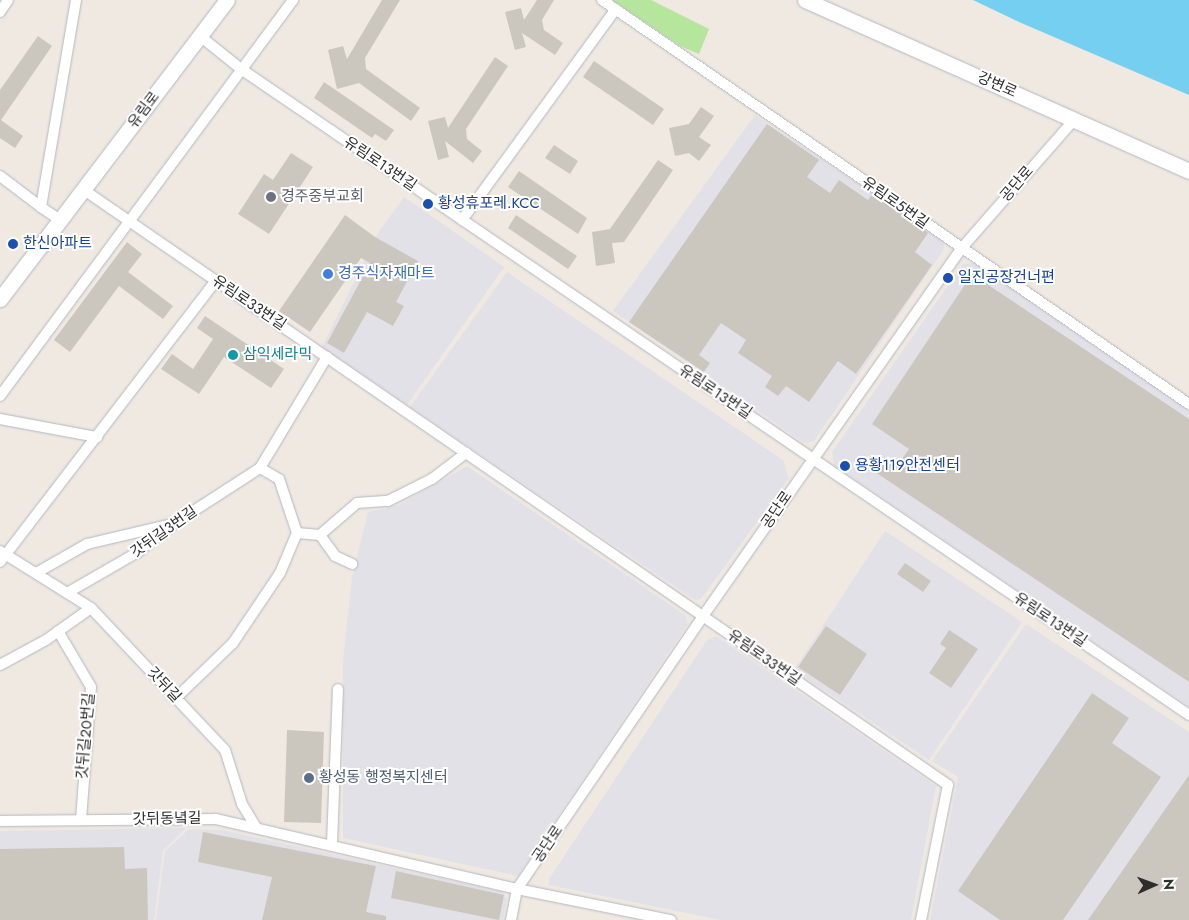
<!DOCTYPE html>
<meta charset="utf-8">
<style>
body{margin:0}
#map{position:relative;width:1189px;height:920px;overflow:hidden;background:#efe9e1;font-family:Jost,"Noto Sans KR",sans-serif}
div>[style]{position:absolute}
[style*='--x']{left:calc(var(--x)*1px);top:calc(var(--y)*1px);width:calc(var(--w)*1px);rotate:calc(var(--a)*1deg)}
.industrial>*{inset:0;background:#e3e1e8}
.green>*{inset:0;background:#b6e59e}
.water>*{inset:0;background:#75cff0}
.building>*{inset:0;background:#cbc7bf}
.roads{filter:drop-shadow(0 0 1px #b4b7c1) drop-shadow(0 0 1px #b4b7c1)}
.street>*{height:10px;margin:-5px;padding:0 5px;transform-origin:5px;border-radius:5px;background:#fff}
.secondary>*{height:15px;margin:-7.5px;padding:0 7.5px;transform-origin:7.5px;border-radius:7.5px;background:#fff}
.dots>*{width:14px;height:14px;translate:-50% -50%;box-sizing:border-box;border:2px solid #fff;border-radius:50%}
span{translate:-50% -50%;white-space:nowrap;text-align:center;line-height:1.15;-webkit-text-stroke:4px #fff;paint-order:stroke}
.street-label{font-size:15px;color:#2e2e2e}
.worship-label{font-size:15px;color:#5b616d}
.left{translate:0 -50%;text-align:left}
.transit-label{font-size:15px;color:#164399}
.shop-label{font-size:15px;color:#366cbe}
.culture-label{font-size:15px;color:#0d838f}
.service-label{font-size:15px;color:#4e5e75}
.north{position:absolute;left:1129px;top:860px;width:50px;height:50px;-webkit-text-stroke:4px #fff;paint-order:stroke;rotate:88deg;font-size:14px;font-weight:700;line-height:20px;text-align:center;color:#2e2e2e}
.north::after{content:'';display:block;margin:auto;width:18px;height:22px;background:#2e2e2e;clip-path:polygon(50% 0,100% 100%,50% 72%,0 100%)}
</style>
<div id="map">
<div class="industrial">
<i style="clip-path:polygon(755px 115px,943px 240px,944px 249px,814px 441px,804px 443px,613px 311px)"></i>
<i style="clip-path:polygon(404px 197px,504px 267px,407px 405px,322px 347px,378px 233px)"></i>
<i style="clip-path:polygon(974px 263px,1189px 411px,1189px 707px,834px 465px,832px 452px,963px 264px)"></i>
<i style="clip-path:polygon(507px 272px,783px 460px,789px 478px,701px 599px,695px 600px,410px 407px)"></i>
<i style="clip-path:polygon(467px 466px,685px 615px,688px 624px,518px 876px,343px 838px,343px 660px,352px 578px,368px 512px,399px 505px)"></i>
<i style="clip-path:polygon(885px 531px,1022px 622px,929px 760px,794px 670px)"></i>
<i style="clip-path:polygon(1026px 624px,1189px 732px,1189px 920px,930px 920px,958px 777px,932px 761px)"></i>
<i style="clip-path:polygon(716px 636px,936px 786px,911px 920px,721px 920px,549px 885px,549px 879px,707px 640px)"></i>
<i style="clip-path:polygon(186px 828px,163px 851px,154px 920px,0 920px,0 831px)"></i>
<i style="clip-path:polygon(189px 829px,222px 830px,502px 892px,507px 898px,503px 920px,156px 920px,165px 851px)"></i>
</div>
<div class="green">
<i style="clip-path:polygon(612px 0,651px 0,709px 29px,699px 54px,680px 46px)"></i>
</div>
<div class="water">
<i style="clip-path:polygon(973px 0,1189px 0,1189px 95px,1019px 22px)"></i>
</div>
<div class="building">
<i style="clip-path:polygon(382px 0,400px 0,365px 58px,366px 69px,420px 108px,411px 121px,359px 83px,337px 89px,328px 50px,343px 46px,347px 59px)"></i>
<i style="clip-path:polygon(537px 0,554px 0,542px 20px,544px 30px,563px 43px,555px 55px,522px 33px,526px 47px,515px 50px,505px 12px,521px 8px,524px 20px)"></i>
<i style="clip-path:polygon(38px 36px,52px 46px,1px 120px,23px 136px,15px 148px,0 138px,0 90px)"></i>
<i style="clip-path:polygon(495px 57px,508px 66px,466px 129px,467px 139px,482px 151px,473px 163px,445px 141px,449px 157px,438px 160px,428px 121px,445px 117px,448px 128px)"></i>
<i style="clip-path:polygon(594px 61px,664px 109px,653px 125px,583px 77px)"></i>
<i style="clip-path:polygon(324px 82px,394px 130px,386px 141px,375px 134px,372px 138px,314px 98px)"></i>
<i style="clip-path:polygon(701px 107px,714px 116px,699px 137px,711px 145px,699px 161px,689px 153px,675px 156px,669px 128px,689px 124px)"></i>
<i style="clip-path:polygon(767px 124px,819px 160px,807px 177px,830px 193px,839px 180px,868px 200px,872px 194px,928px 233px,915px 252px,932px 265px,856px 374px,838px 361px,809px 402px,786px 386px,778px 396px,765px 387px,772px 376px,738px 353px,746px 340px,721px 323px,699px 355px,710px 363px,704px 372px,629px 322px)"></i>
<i style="clip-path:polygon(554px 145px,578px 161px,570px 174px,545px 158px)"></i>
<i style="clip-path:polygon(291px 153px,313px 167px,269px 234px,238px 214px,264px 174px,273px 180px)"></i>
<i style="clip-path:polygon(658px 160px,673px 170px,624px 242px,612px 243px,615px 263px,596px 266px,592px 232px,610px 229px)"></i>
<i style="clip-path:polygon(519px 171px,587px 218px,578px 234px,508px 187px)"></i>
<i style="clip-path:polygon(345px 215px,375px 237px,418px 261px,396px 302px,404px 306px,393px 326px,367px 312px,344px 353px,327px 343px,370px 263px,361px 258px,310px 332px,279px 311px)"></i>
<i style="clip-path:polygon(516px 215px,577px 256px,568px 269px,508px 228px)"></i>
<i style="clip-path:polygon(127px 242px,142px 254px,128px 272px,173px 306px,163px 319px,119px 286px,70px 352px,54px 340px)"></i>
<i style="clip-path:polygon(972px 274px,1189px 419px,1189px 682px,875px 472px,885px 457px,897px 466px,909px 449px,872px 424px)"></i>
<i style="clip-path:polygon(205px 316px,284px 369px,271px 388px,224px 357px,199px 394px,161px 369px,172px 354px,193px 369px,213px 339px,197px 328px)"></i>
<i style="clip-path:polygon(905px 563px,931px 581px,923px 592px,897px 574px)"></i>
<i style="clip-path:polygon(826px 626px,867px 654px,840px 695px,798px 667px)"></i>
<i style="clip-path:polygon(949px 630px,978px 649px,951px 688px,929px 673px,946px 648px,940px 644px)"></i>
<i style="clip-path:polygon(1092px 693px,1129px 718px,1112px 743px,1161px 777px,1063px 920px,1000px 920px,958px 891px)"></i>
<i style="clip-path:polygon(287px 730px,324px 732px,321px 823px,284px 822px)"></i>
<i style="clip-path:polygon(1189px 775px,1189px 920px,1088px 920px)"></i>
<i style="clip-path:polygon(203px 832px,376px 866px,366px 912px,386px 916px,386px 920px,262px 920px,272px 877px,198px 862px)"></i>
<i style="clip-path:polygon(124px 847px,125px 869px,147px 868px,148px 920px,0 920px,0 849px)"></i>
<i style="clip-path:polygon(396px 871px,504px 895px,499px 920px,391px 898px)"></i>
</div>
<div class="roads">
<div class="street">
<i style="--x:602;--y:0;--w:713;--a:34.54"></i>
<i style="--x:0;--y:12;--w:14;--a:-56"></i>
<i style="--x:200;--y:36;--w:53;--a:38.8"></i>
<i style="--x:241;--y:69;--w:1147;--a:34.27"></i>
<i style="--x:0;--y:176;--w:51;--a:37.1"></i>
<i style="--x:84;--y:190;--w:1049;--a:34.55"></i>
<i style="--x:948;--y:785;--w:138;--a:101.3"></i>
<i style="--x:60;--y:220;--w:23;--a:-146"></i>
<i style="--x:41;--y:207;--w:210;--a:-80.4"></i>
<i style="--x:462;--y:220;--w:261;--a:-53.9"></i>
<i style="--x:0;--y:396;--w:493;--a:-53.5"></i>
<i style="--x:0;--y:419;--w:99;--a:10.5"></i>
<i style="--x:297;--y:533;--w:23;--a:5"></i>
<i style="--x:320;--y:535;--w:26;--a:54"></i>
<i style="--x:335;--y:556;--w:19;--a:25"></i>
<i style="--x:320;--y:535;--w:49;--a:-40.9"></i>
<i style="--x:357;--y:503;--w:31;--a:-4"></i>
<i style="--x:388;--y:501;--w:49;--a:-26.6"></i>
<i style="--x:432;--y:479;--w:43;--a:-37.4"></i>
<i style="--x:0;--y:551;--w:107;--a:32.1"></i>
<i style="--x:91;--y:608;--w:195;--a:46.7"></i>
<i style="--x:225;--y:750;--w:57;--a:72.5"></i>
<i style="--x:242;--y:804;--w:26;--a:59"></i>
<i style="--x:0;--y:562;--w:354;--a:-52.5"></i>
<i style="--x:36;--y:573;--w:59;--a:-29.6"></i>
<i style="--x:87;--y:544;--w:87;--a:-13.2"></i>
<i style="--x:67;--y:593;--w:82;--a:-30"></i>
<i style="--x:138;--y:552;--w:47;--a:-38.1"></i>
<i style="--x:175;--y:523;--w:101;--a:-32.9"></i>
<i style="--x:260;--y:468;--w:130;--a:-58.9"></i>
<i style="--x:58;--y:631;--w:65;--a:59.5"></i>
<i style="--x:91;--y:687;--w:133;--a:94.3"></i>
<i style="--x:0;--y:665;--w:52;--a:-28.5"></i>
<i style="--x:46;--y:640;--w:55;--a:-35.4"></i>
<i style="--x:176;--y:698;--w:79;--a:-44"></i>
<i style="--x:233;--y:643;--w:84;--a:-56.1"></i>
<i style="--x:280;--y:573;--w:43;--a:-67"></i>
<i style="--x:297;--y:533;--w:57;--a:-108.4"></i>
<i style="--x:279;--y:479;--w:22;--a:-150"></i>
<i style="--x:0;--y:821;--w:216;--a:-0.5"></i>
<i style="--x:216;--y:819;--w:309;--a:13.1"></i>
<i style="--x:517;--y:889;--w:157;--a:11.4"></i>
<i style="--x:332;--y:844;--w:155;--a:-87.8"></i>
<i style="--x:511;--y:920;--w:32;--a:-79"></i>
<i style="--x:517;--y:889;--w:330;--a:-55.7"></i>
<i style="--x:703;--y:616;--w:449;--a:-54.9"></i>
<i style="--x:961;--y:249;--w:171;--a:-48.8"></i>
</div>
<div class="secondary">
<i style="--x:805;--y:0;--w:420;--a:24"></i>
<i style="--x:0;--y:299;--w:375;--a:-52.8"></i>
</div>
</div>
<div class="dots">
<i style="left:271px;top:197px;background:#6b7280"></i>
<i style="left:428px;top:204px;background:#1a4fb4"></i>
<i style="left:13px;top:244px;background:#1a4fb4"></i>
<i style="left:328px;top:274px;background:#3f7fe0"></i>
<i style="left:948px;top:278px;background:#1a4fb4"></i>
<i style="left:233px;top:355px;background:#0f9aa8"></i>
<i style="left:845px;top:466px;background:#1a4fb4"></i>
<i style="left:309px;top:778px;background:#5c6f8a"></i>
</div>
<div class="street-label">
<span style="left:997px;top:85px;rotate:24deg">강변로</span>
<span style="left:144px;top:110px;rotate:-53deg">유림로</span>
<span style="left:380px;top:164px;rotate:34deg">유림로13번길</span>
<span style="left:1017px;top:184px;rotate:-49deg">공단로</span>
<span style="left:895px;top:203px;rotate:35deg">유림로5번길</span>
<span style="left:249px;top:303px;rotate:34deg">유림로33번길</span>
<span style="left:715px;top:392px;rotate:34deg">유림로13번길</span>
<span style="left:777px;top:510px;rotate:-55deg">공단로</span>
<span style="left:164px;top:532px;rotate:-35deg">갓뒤길3번길</span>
<span style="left:1050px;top:620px;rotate:34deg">유림로13번길</span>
<span style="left:764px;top:658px;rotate:35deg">유림로33번길</span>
<span style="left:164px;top:685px;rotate:47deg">갓뒤길</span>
<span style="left:86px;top:736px;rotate:-85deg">갓뒤길20번길</span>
<span style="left:167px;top:819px;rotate:-1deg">갓뒤동녘길</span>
<span style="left:548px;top:844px;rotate:-56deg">공단로</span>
</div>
<div class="worship-label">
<span class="left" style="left:281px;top:197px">경주중부교회</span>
</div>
<div class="transit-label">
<span class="left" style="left:438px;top:204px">황성휴포레.KCC</span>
<span class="left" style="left:23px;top:244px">한신아파트</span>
<span class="left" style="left:958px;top:278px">일진공장건너편</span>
<span class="left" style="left:855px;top:466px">용황119안전센터</span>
</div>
<div class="shop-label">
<span class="left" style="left:338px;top:274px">경주식자재마트</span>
</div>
<div class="culture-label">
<span class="left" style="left:243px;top:355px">삼익세라믹</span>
</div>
<div class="service-label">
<span class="left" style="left:319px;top:778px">황성동 행정복지센터</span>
</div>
<div class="north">N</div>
</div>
